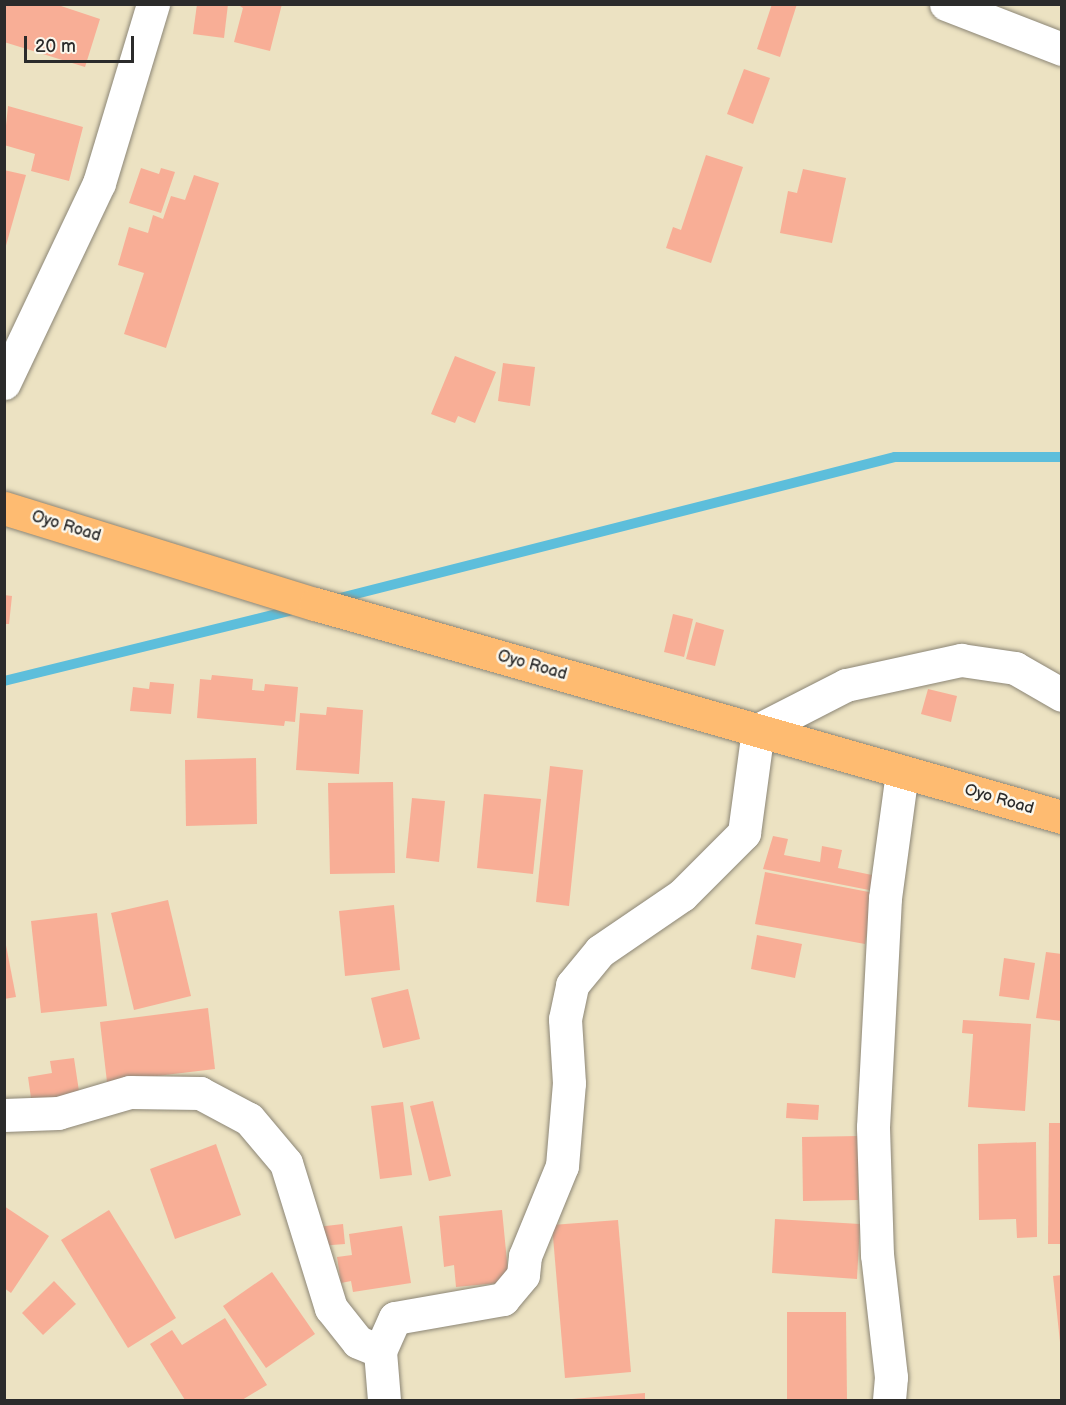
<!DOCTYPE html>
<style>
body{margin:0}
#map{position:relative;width:1066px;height:1405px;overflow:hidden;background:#ece2c2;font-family:"Balsamiq Sans",sans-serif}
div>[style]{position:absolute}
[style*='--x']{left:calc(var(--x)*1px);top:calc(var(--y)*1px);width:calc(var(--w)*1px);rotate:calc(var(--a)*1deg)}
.stream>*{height:10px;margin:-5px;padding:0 5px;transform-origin:5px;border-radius:5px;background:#5dbedb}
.building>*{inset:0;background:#f8ae96}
.roads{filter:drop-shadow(0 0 2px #8c8676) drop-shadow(0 0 2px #8c8676)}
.minor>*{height:33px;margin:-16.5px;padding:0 16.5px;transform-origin:16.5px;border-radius:16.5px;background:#fff}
.trunk>*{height:33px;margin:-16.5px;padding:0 16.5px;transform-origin:16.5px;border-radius:16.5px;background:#febb71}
span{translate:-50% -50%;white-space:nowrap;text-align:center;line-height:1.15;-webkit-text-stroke:5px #fbf7ec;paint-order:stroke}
.street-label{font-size:16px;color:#2b2b2b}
.frame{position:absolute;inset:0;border:6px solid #2b2b2b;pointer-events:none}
.scale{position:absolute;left:24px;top:36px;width:110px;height:27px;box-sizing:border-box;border:3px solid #2b2b2b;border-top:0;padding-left:8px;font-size:18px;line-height:21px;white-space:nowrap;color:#2b2b2b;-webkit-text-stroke:4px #fbf7ec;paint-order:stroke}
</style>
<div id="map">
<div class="stream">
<i style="--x:336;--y:599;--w:577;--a:-14.25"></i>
<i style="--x:895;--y:457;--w:167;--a:0"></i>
<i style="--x:4;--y:681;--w:302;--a:-13.8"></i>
</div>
<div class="building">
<i style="clip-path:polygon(4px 4px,55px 4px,100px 19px,85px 67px,4px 42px)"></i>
<i style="clip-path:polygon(197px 4px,228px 4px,224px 38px,193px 34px)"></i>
<i style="clip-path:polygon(237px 4px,282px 4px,270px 51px,234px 42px,243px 8px)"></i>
<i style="clip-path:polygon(772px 4px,797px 4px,780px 57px,757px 49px)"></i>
<i style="clip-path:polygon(744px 69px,770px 78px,753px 124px,727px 114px)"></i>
<i style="clip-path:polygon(8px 106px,83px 127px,69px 181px,31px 171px,35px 154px,4px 145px)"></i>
<i style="clip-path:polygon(706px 155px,743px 167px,711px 263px,666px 248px,673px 227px,681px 230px)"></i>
<i style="clip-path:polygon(141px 168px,159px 174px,161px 168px,175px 172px,161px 213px,129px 203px)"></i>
<i style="clip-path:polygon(803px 169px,846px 178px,832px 243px,780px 233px,788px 191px,797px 193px)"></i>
<i style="clip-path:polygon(4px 170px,26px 175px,5px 249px,4px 249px)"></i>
<i style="clip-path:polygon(194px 175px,219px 183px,166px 348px,124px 334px,144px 273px,118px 265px,129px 227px,148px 233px,153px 215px,163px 219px,171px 196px,185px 200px)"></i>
<i style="clip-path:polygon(455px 356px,496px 372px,475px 423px,458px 416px,455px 423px,431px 414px)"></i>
<i style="clip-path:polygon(503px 363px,535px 367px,530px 406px,498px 401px)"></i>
<i style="clip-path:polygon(4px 595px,12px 596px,9px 624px,4px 624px)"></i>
<i style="clip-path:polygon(673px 614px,693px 619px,684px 657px,664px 652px)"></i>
<i style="clip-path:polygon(696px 622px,724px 630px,715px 666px,686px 659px)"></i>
<i style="clip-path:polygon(212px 675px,253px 679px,252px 690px,264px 691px,265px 684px,298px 687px,295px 722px,285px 721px,284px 726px,197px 718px,200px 679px,211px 680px)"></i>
<i style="clip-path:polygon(150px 682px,174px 684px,171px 714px,130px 711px,133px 687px,149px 689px)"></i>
<i style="clip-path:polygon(928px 689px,957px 696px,951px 722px,921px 714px)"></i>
<i style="clip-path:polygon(327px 707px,363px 710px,359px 774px,296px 770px,300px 713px,326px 715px)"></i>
<i style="clip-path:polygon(256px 758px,257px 824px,186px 826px,185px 760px)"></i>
<i style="clip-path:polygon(550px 766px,583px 770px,569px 906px,536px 902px)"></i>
<i style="clip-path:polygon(393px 782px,395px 873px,330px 874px,328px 783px)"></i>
<i style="clip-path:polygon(484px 794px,541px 799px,533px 874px,477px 868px)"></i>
<i style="clip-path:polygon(412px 798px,445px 801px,439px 862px,406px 858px)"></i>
<i style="clip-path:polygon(773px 836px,788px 839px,784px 855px,820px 862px,822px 846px,842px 850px,838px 868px,877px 876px,874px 891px,763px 869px)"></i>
<i style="clip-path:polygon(765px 872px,874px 893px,865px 944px,755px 924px)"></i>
<i style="clip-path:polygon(168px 900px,191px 996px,134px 1010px,111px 913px)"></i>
<i style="clip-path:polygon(394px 905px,400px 970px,345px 976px,339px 911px)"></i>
<i style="clip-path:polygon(97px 913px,107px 1006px,41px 1013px,31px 921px)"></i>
<i style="clip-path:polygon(4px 935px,16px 997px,4px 999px)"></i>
<i style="clip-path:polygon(757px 935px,802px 944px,795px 978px,751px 969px)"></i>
<i style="clip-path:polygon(1046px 952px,1062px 954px,1062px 1021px,1036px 1018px)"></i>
<i style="clip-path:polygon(1004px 958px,1035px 963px,1029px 1000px,999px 996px)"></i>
<i style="clip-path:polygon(408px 989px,420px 1039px,383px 1048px,371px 998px)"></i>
<i style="clip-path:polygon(208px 1008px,215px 1069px,107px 1082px,100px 1022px)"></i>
<i style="clip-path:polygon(963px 1020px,1031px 1024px,1025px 1111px,968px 1107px,973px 1034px,962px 1033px)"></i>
<i style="clip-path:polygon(74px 1058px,80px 1098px,32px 1105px,28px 1077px,52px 1073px,50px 1061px)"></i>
<i style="clip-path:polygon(433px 1101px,451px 1176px,429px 1181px,410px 1106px)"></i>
<i style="clip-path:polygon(403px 1102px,412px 1175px,380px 1179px,371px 1106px)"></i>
<i style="clip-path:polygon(787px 1103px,819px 1105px,818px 1120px,786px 1118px)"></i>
<i style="clip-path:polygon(1049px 1123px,1062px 1123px,1062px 1244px,1048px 1244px)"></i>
<i style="clip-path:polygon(858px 1136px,858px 1200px,803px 1201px,802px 1137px)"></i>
<i style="clip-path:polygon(1036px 1142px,1037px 1237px,1017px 1238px,1016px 1219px,979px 1220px,978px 1144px)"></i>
<i style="clip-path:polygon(216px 1144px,241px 1215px,175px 1239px,150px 1169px)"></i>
<i style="clip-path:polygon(4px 1206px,49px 1236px,11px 1293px,4px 1288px)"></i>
<i style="clip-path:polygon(109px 1210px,176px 1318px,128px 1348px,61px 1240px)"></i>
<i style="clip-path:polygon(502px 1210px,509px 1282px,456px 1287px,454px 1265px,444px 1267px,439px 1216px)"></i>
<i style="clip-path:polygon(775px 1219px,860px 1224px,857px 1279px,772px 1273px)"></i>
<i style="clip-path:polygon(618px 1220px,631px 1372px,565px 1378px,552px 1225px)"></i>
<i style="clip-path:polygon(343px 1224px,345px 1244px,319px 1246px,317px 1227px)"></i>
<i style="clip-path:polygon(402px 1226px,411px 1283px,353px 1292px,351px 1281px,341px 1283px,337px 1257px,352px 1255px,349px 1234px)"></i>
<i style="clip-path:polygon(272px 1272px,315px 1334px,266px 1368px,223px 1306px)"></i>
<i style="clip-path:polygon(1062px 1275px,1062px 1342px,1060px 1342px,1053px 1276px)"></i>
<i style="clip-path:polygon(54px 1281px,76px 1304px,43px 1335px,22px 1313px)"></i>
<i style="clip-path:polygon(787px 1312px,846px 1312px,847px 1400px,787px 1400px)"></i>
<i style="clip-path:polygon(225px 1318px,267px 1385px,242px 1400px,185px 1400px,150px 1344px,172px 1330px,182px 1345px)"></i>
<i style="clip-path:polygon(645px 1393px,645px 1400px,572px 1400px,572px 1399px)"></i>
</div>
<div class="roads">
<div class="minor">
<i style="--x:946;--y:4;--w:124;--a:21.2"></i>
<i style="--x:4;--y:383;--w:221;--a:-64.6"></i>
<i style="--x:99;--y:183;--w:187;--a:-73.2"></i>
<i style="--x:4;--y:1115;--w:54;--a:-2.1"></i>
<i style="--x:58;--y:1113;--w:75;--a:-16.3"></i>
<i style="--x:130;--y:1092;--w:70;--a:0.8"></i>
<i style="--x:200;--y:1093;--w:55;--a:28"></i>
<i style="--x:249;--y:1119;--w:57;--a:49.9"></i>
<i style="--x:286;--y:1163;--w:152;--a:72.8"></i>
<i style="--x:331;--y:1308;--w:43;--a:51.5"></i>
<i style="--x:358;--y:1342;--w:24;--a:22"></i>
<i style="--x:384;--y:1400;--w:49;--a:-94.7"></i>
<i style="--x:380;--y:1351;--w:36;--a:-66"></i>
<i style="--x:395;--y:1318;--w:110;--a:-10"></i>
<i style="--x:503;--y:1299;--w:31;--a:-50"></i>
<i style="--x:523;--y:1275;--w:19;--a:-84"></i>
<i style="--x:525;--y:1256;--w:97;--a:-67.7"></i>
<i style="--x:562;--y:1166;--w:83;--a:-85.2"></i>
<i style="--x:569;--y:1083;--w:64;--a:-93.6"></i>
<i style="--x:565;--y:1019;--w:35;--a:-78"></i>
<i style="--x:572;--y:985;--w:44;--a:-50.5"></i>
<i style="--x:600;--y:951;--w:99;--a:-34.3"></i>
<i style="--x:682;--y:895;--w:88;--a:-45"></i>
<i style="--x:744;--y:833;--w:104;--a:-82.3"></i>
<i style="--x:758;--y:730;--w:99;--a:-27.1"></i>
<i style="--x:846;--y:685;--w:118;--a:-12.3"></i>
<i style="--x:961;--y:660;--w:55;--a:8.4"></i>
<i style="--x:1015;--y:668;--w:54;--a:29.9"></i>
<i style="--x:889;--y:1400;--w:23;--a:-85"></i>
<i style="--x:891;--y:1377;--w:123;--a:-96.5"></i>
<i style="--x:877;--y:1255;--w:128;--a:-91.8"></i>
<i style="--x:873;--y:1127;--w:229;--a:-87"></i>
<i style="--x:885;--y:898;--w:127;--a:-82.3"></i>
</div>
<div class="trunk">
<i style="--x:4;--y:508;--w:325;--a:17.2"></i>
<i style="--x:315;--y:604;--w:777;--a:15.92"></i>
</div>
</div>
<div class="street-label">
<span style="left:66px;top:527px;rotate:17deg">Oyo Road</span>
<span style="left:532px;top:666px;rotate:16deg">Oyo Road</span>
<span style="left:999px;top:800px;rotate:16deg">Oyo Road</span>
</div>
<div class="frame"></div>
<div class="scale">20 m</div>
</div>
